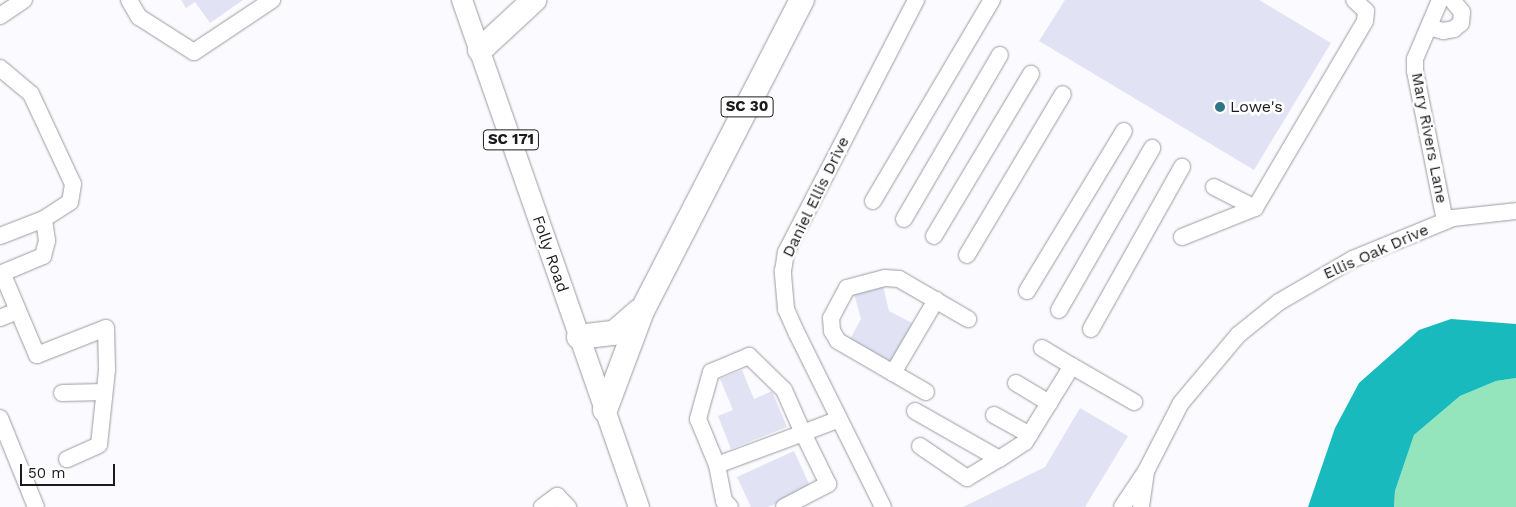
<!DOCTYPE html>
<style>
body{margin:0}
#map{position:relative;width:1516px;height:507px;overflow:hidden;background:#fbfafe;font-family:"Work Sans",sans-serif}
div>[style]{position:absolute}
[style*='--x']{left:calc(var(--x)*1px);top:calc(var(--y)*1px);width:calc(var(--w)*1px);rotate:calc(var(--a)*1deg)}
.green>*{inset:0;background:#94e4bc}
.water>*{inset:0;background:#18babd}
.building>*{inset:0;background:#e1e3f4}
.roads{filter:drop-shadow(0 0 1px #9b9ba0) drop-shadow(0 0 1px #9b9ba0)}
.minor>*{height:16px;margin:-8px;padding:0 8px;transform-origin:8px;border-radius:8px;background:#fff}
.major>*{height:20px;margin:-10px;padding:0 10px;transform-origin:10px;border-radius:10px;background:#fff}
.highway>*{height:24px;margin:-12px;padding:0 12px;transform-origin:12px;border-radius:12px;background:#fff}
.dots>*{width:14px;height:14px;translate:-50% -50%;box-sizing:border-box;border:2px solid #fff;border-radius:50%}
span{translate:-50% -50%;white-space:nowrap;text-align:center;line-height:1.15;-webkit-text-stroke:5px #fff;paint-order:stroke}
.shield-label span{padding:1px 4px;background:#fff;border:1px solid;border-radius:4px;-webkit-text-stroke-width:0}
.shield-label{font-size:15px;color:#1b1b1d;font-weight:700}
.poi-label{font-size:16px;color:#1b1b1d}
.left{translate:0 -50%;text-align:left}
.street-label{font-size:16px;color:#1b1b1d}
.scale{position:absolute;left:20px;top:464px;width:95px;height:22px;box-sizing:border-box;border:2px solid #1b1b1d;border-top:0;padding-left:6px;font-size:15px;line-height:18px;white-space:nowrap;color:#1b1b1d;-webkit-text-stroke:4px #fff;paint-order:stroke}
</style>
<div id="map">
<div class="green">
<i style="clip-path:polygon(1516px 378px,1516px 507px,1394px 507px,1395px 491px,1414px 435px,1460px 396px,1496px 381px)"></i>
</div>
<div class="water">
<i style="clip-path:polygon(1451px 319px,1516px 324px,1516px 378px,1496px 381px,1460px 396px,1414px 435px,1395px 491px,1394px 507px,1308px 507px,1335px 428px,1359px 383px,1419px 330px)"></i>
</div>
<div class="building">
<i style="clip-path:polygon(181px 0,243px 0,210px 23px,195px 2px,186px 8px)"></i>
<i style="clip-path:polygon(1065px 0,1259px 0,1331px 43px,1254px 170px,1039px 41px)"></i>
<i style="clip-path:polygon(883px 286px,889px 311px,914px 324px,893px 366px,848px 343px,861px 319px,854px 294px)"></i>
<i style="clip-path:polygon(742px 370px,754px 399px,772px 391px,787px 427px,731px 449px,718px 416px,733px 410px,720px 379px)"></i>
<i style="clip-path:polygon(1080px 408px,1128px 436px,1085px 507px,963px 507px,1045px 467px)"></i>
<i style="clip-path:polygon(794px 451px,811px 488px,768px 507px,751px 507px,737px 477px)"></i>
</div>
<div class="roads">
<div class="minor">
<i style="--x:129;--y:0;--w:20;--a:60"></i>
<i style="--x:139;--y:17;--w:65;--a:32.5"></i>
<i style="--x:194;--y:52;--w:94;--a:-33.7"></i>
<i style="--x:1440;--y:0;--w:64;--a:113"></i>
<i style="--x:1415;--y:59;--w:12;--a:90"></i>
<i style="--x:1415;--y:71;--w:153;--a:78.7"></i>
<i style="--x:0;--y:16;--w:29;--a:-34"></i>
<i style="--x:1429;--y:27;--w:15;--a:16"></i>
<i style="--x:1443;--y:31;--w:11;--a:-10"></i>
<i style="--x:1454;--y:29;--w:9;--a:-41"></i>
<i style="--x:1461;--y:23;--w:11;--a:-85"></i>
<i style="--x:1462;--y:12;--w:16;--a:-130"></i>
<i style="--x:0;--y:68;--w:40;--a:40"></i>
<i style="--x:31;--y:94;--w:99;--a:65"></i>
<i style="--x:73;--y:184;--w:18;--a:99"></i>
<i style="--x:70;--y:202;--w:31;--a:147"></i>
<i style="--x:44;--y:219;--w:47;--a:158.9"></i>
<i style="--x:1214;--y:187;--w:46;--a:27.1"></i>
<i style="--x:873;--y:201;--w:234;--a:-59.4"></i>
<i style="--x:904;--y:219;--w:190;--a:-59.7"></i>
<i style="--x:934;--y:236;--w:189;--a:-59.1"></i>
<i style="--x:1182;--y:237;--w:79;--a:-21.7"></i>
<i style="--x:1255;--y:208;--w:217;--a:-59.5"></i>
<i style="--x:1365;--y:21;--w:10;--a:-84"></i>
<i style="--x:1366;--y:11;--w:16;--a:-137"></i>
<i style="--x:967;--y:255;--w:187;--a:-59.2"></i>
<i style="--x:0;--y:274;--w:47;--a:-22.7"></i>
<i style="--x:43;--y:256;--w:16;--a:-75"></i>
<i style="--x:47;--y:241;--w:22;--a:-98"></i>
<i style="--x:3;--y:275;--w:87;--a:67"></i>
<i style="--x:37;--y:355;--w:74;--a:-21.4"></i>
<i style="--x:106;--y:328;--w:42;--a:88.6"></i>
<i style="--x:107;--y:370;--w:75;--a:96.1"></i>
<i style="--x:99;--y:445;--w:35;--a:156"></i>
<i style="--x:1027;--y:291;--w:187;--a:-58.8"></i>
<i style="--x:1059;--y:310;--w:187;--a:-60.1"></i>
<i style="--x:0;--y:318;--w:18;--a:-22"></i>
<i style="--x:1091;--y:329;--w:186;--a:-60.7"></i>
<i style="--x:1042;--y:348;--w:35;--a:31"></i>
<i style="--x:893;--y:373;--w:85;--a:-59.5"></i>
<i style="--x:1016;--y:383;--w:39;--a:31"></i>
<i style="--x:926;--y:392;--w:102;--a:-149.9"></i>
<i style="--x:838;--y:341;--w:12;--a:-121"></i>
<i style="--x:832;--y:331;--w:13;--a:-94"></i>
<i style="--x:831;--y:318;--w:34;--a:-62"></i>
<i style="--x:847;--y:288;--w:39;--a:-15"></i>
<i style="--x:885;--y:278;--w:14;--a:4"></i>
<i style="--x:899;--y:279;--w:80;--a:30.1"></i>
<i style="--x:62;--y:393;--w:42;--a:-1.4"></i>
<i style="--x:915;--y:411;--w:97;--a:29.7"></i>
<i style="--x:999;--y:459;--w:31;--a:-33"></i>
<i style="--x:1025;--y:442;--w:89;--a:-58.3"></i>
<i style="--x:1072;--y:366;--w:72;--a:30.1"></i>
<i style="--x:994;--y:415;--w:41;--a:29.1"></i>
<i style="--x:0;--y:418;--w:96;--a:68"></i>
<i style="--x:920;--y:446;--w:57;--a:34.2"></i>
<i style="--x:967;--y:478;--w:37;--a:-31"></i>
<i style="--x:717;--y:465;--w:37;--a:79"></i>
<i style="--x:724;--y:501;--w:8;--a:45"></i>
<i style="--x:542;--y:507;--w:19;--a:-36"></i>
<i style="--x:557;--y:496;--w:16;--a:45"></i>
<i style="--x:784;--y:507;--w:50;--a:-27.6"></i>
<i style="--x:828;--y:484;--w:57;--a:-116.1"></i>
<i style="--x:803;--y:433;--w:47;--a:-113.8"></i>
<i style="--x:784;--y:390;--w:49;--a:-135.8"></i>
<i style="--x:749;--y:356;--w:41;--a:157.2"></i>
<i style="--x:711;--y:372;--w:49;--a:105.5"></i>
<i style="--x:698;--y:419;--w:50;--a:67.6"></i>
<i style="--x:717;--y:465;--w:92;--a:-20.4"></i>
<i style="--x:803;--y:433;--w:39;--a:-21"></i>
<i style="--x:883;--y:507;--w:193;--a:-116.4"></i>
<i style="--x:797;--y:334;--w:27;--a:-114"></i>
<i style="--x:786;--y:309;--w:38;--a:-95"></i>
<i style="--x:783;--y:271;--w:19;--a:-81"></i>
<i style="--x:786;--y:252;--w:284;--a:-62.7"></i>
<i style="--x:1122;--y:507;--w:43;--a:-56.3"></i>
<i style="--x:1146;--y:471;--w:76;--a:-62.8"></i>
<i style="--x:1181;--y:403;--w:89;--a:-50"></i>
<i style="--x:1238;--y:335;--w:53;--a:-38.8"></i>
<i style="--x:1279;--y:302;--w:86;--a:-30.2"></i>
<i style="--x:1353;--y:259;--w:108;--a:-22.3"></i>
<i style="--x:1453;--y:218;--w:63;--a:-6.3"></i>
<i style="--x:1141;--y:507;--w:34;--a:-82"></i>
</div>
<div class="major">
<i style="--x:462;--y:0;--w:537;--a:70.76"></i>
</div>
<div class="highway">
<i style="--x:480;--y:50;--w:74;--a:-42.8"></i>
<i style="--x:579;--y:337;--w:35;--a:-7"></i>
<i style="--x:614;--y:333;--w:33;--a:-41"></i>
<i style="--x:605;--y:410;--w:106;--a:-69.5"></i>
<i style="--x:642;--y:311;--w:350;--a:-62.8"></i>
</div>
</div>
<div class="dots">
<i style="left:1220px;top:107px;background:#307583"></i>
</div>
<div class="shield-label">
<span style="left:747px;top:107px">SC 30</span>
<span style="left:511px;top:140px">SC 171</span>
</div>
<div class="poi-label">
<span class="left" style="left:1230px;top:107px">Lowe's</span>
</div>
<div class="street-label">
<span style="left:1429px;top:138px;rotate:79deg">Mary Rivers Lane</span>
<span style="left:816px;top:197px;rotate:-64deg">Daniel Ellis Drive</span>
<span style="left:1376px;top:252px;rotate:-24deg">Ellis Oak Drive</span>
<span style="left:550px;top:254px;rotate:71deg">Folly Road</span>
</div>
<div class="scale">50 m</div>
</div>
